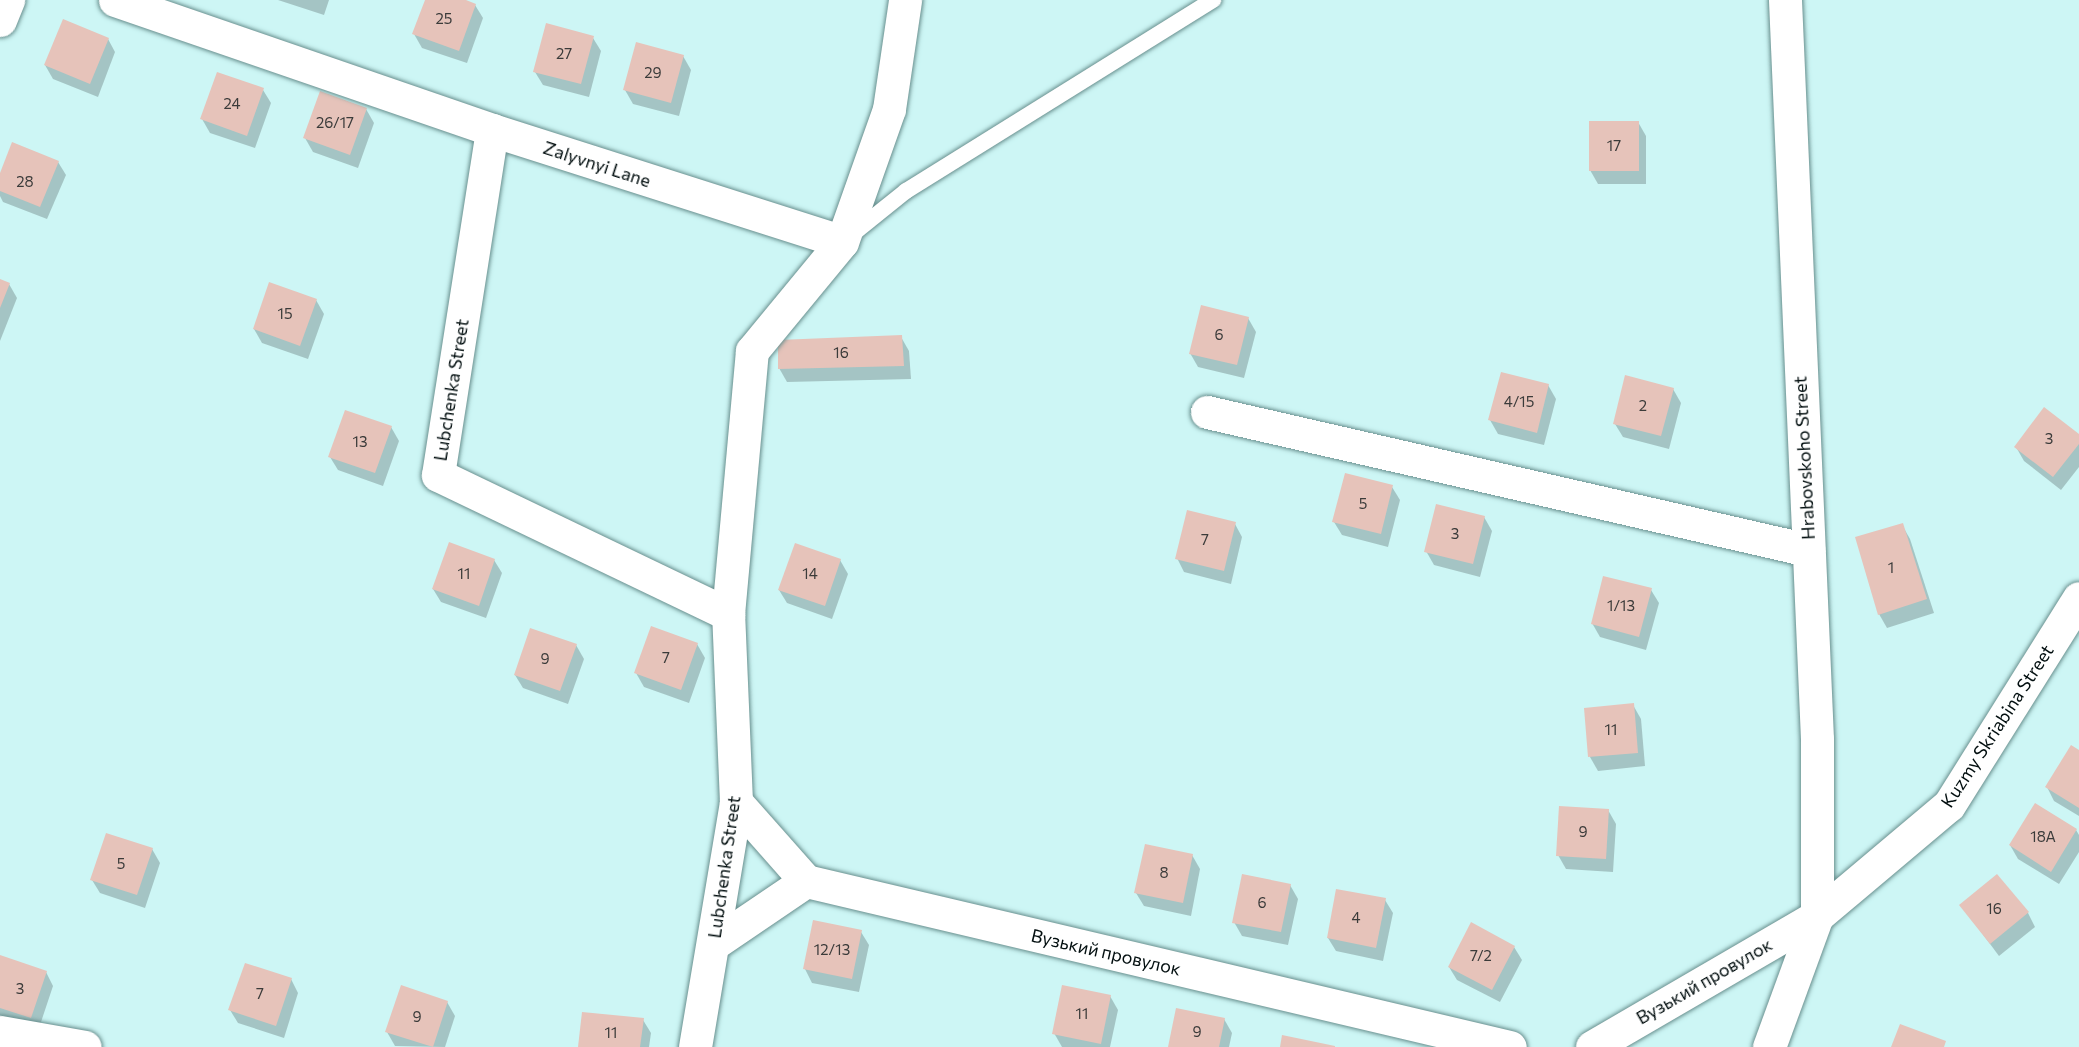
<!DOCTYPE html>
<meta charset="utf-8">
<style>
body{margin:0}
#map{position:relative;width:2079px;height:1047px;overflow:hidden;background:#cdf6f5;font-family:Commissioner,sans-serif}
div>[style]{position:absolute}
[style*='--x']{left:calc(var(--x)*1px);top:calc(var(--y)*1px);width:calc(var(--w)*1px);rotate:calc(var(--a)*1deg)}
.shadow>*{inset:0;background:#0003}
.building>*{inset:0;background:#e6c3ba}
.roads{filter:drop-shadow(0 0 2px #688f8e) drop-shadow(0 0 2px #688f8e)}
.service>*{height:16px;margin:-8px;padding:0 8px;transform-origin:8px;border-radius:8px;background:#fff}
.minor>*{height:33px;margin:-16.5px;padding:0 16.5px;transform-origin:16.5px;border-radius:16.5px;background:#fff}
.primary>*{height:33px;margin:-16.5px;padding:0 16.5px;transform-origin:16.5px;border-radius:16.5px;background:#fff}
span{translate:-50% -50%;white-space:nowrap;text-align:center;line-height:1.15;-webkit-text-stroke:4.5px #fff;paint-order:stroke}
.number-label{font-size:15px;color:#3b3b3a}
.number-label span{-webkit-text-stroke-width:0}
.street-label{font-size:18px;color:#020e0f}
</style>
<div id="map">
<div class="shadow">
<i style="clip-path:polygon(278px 0,329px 0,324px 15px)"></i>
<i style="clip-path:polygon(426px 0,461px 0,475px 5px,483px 18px,467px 63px,422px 48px,414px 34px)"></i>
<i style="clip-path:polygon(593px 38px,601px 51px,589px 97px,543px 85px,535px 72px)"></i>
<i style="clip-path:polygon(108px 39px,115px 52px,98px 97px,53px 79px,45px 65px)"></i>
<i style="clip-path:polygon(683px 56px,691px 70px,679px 116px,633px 104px,625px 90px)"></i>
<i style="clip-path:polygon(263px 90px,271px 103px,255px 148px,210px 133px,202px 119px)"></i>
<i style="clip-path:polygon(366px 109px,374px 123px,358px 168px,313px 152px,305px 138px)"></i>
<i style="clip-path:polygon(1638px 122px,1646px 136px,1646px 184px,1598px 184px,1590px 170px)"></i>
<i style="clip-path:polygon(58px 162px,66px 175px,47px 219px,3px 202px,0 196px,0 177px)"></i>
<i style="clip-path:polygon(0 280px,9px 284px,17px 298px,0 341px)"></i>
<i style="clip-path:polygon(316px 300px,324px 314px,308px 359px,262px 343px,254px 329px)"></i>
<i style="clip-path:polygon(1248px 318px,1256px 332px,1244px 378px,1198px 367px,1190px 353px)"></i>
<i style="clip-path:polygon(901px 337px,909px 351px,911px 379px,787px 382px,779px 368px)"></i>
<i style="clip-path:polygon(1548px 385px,1556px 399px,1544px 445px,1498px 434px,1490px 420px)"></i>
<i style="clip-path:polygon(1673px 389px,1681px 403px,1669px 449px,1623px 437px,1615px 424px)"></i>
<i style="clip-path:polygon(391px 427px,399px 441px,383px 486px,338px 470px,330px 457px)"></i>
<i style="clip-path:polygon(2079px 436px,2079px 467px,2061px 490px,2024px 461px,2016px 447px)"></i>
<i style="clip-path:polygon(1392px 487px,1400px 500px,1388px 547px,1342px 535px,1334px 522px)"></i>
<i style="clip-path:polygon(1484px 517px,1492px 531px,1480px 577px,1434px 565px,1426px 551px)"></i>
<i style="clip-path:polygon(1235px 524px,1242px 537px,1231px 584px,1184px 572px,1177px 558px)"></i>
<i style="clip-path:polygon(1902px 525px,1910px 539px,1934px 613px,1887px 628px,1879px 614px)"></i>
<i style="clip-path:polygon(494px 560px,502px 573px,486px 618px,441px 602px,433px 589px)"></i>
<i style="clip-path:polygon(840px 560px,848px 574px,832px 619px,787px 603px,779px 590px)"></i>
<i style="clip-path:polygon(1651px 590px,1659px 603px,1646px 650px,1600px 637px,1592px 623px)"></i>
<i style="clip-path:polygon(697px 644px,705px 658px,689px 703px,644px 687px,636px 673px)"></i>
<i style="clip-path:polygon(576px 645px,584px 659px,568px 704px,523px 688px,515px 675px)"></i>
<i style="clip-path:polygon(1633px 705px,1641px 719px,1645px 766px,1598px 771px,1590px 757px,1586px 709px)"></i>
<i style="clip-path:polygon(2079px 751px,2079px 816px,2054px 801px,2047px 787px)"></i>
<i style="clip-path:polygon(2035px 805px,2076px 830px,2079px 835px,2079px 852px,2059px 884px,2018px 859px,2010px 845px)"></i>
<i style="clip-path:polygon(1608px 810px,1616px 824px,1613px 872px,1566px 869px,1558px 855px)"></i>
<i style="clip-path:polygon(152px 849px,160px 863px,145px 908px,100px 893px,92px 880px)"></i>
<i style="clip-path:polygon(1192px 855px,1200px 869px,1191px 916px,1144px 906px,1136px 893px)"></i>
<i style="clip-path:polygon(1290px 885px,1298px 899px,1288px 945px,1242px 936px,1234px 922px)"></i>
<i style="clip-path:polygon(1385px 900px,1393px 913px,1383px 961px,1336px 951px,1328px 938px)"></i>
<i style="clip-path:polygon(1961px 905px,2028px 913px,2035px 927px,1999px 956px)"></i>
<i style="clip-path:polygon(861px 932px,869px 945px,859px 992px,812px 983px,805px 969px)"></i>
<i style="clip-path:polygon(1514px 947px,1522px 960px,1500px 1002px,1457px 980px,1449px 967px)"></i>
<i style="clip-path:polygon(0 957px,46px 972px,53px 986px,38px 1031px,0 1018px)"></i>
<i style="clip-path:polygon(291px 979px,298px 993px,284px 1038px,238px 1023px,230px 1010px)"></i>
<i style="clip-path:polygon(1110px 996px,1118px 1010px,1110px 1047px,1062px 1047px,1054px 1033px)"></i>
<i style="clip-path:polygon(447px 1002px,455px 1016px,445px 1047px,395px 1046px,387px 1032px)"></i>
<i style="clip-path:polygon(1224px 1019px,1232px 1033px,1229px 1047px,1170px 1047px)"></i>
<i style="clip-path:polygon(643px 1020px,651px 1033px,649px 1047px,579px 1047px)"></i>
</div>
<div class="building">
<i style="clip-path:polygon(425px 0,466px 0,476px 4px,459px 51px,412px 34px)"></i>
<i style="clip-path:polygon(63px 19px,109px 38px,90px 84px,44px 65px)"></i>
<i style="clip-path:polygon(546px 23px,594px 36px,581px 84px,533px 72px)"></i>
<i style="clip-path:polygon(636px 42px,684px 55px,671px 103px,623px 90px)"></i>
<i style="clip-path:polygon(217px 72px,264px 88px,247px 136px,200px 119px)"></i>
<i style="clip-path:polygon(320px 91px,367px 108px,350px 155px,303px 138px)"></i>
<i style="clip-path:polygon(1589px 121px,1639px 121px,1639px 171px,1589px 171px)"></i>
<i style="clip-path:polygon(12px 142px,59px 161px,40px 207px,0 191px,0 173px)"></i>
<i style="clip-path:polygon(0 279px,10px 283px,0 308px)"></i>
<i style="clip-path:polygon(269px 282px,317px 299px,300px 346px,253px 329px)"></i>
<i style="clip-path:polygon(1201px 305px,1249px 317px,1237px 365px,1189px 354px)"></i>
<i style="clip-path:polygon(902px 335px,904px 366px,778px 369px,778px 340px)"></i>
<i style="clip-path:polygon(1501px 372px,1549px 384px,1537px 433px,1488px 420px)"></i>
<i style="clip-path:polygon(1625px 375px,1674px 388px,1661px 436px,1613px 424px)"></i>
<i style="clip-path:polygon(2044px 407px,2079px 434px,2079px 444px,2053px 477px,2014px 447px)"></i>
<i style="clip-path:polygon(345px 410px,392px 426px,375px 473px,328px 457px)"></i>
<i style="clip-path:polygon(1345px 473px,1393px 485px,1381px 534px,1332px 522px)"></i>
<i style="clip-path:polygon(1436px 504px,1485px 516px,1473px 564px,1424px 552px)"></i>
<i style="clip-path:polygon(1187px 510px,1236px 522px,1224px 571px,1175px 559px)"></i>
<i style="clip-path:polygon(1903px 523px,1927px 599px,1878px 615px,1855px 537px)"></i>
<i style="clip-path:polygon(449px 542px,495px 559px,479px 606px,432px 589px)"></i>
<i style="clip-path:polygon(795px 543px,841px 559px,825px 606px,778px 590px)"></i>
<i style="clip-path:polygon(1603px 576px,1652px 588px,1639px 637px,1591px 624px)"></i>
<i style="clip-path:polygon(651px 626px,698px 643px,681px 690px,634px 673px)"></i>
<i style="clip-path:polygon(530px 628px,577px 644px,560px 691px,514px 675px)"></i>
<i style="clip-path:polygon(1634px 703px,1638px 753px,1588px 757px,1584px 708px)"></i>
<i style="clip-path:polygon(2071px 745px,2079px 750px,2079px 808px,2045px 787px)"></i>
<i style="clip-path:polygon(2035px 803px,2077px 829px,2051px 872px,2009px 845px)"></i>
<i style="clip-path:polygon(1559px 806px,1609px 809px,1606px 859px,1556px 856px)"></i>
<i style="clip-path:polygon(106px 833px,153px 848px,137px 895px,90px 880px)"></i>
<i style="clip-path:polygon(1145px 844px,1193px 854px,1183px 903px,1134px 893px)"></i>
<i style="clip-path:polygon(1242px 874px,1291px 884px,1281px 932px,1232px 923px)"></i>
<i style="clip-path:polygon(1997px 874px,2029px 912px,1990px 944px,1959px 905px)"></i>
<i style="clip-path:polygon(1336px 889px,1386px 898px,1376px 948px,1327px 938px)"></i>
<i style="clip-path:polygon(813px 920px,862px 930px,852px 979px,803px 969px)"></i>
<i style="clip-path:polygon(1471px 922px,1515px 946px,1492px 990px,1448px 967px)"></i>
<i style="clip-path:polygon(0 955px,47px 971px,31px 1018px,0 1008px)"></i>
<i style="clip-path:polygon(245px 963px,292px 978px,276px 1026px,228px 1010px)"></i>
<i style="clip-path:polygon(401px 985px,448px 1001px,433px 1047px,385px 1032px)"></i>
<i style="clip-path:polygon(1062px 985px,1111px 995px,1101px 1044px,1052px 1034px)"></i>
<i style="clip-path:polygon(1176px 1008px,1225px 1018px,1219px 1047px,1168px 1047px)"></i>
<i style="clip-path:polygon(582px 1012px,644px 1018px,640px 1047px,578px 1047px)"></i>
<i style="clip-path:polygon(1900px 1024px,1946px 1041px,1944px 1047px,1891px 1047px)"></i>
<i style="clip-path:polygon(1282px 1035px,1335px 1046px,1335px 1047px,1280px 1047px)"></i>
</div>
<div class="roads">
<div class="service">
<i style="--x:850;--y:236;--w:72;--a:-38.8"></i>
<i style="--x:906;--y:191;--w:362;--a:-31.9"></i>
</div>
<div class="minor">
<i style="--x:115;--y:0;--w:399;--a:19"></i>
<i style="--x:492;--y:130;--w:367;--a:17.7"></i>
<i style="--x:842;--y:242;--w:141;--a:-70.5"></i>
<i style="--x:889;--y:109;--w:110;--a:-81.6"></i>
<i style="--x:492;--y:130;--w:349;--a:98.9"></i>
<i style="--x:438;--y:475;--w:322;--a:25.6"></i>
<i style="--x:1207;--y:412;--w:617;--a:12.93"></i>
<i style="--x:736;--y:802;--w:106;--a:48.5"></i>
<i style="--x:806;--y:881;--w:723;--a:13.27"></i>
<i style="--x:713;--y:944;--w:112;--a:-34.1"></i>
<i style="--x:0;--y:1032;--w:86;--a:10"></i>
<i style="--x:695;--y:1047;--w:248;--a:-80.5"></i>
<i style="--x:736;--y:802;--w:188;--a:-92.4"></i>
<i style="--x:728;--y:614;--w:264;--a:-84.8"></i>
<i style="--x:752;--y:351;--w:141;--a:-50.5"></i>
<i style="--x:1592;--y:1047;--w:260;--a:-30.2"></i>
<i style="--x:1817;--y:916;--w:177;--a:-90"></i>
<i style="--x:1817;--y:739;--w:740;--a:-92.48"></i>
<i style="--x:1769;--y:1047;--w:140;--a:-69.9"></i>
<i style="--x:1817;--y:916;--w:172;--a:-40.1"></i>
<i style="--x:1949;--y:805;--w:244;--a:-57.9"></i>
</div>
<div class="primary">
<i style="--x:0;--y:20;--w:22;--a:-68"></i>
</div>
</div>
<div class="number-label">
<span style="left:444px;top:19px">25</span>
<span style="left:564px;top:54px">27</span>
<span style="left:653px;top:73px">29</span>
<span style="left:232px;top:104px">24</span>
<span style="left:335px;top:123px">26/17</span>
<span style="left:1614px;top:146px">17</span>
<span style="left:25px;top:182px">28</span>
<span style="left:285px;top:314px">15</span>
<span style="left:1219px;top:335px">6</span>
<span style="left:841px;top:353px">16</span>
<span style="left:1519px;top:402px">4/15</span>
<span style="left:1643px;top:406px">2</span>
<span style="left:2049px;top:439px">3</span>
<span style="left:360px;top:442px">13</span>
<span style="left:1363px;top:504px">5</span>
<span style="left:1455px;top:534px">3</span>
<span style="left:1205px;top:540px">7</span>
<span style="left:1891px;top:568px">1</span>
<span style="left:464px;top:574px">11</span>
<span style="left:810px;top:574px">14</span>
<span style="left:1621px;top:606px">1/13</span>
<span style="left:666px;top:658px">7</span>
<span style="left:545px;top:659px">9</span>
<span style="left:1611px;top:730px">11</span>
<span style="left:1583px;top:832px">9</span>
<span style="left:2043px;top:837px">18А</span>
<span style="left:121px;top:864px">5</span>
<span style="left:1164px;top:873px">8</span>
<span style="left:1262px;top:903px">6</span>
<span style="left:1994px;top:909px">16</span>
<span style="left:1356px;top:918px">4</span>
<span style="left:832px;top:950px">12/13</span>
<span style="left:1481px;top:956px">7/2</span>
<span style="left:20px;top:989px">3</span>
<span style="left:260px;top:994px">7</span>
<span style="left:1082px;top:1014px">11</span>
<span style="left:417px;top:1017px">9</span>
<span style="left:1197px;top:1032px">9</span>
<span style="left:611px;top:1033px">11</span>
</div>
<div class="street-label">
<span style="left:597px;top:164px;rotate:18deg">Zalyvnyi Lane</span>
<span style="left:451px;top:390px;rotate:-81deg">Lubchenka Street</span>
<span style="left:1804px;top:458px;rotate:-93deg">Hrabovskoho Street</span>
<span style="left:1997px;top:726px;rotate:-57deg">Kuzmy Skriabina Street</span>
<span style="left:724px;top:867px;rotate:-82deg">Lubchenka Street</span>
<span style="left:1106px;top:952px;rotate:13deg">Вузький провулок</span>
<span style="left:1704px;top:981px;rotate:-30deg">Вузький провулок</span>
</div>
</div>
